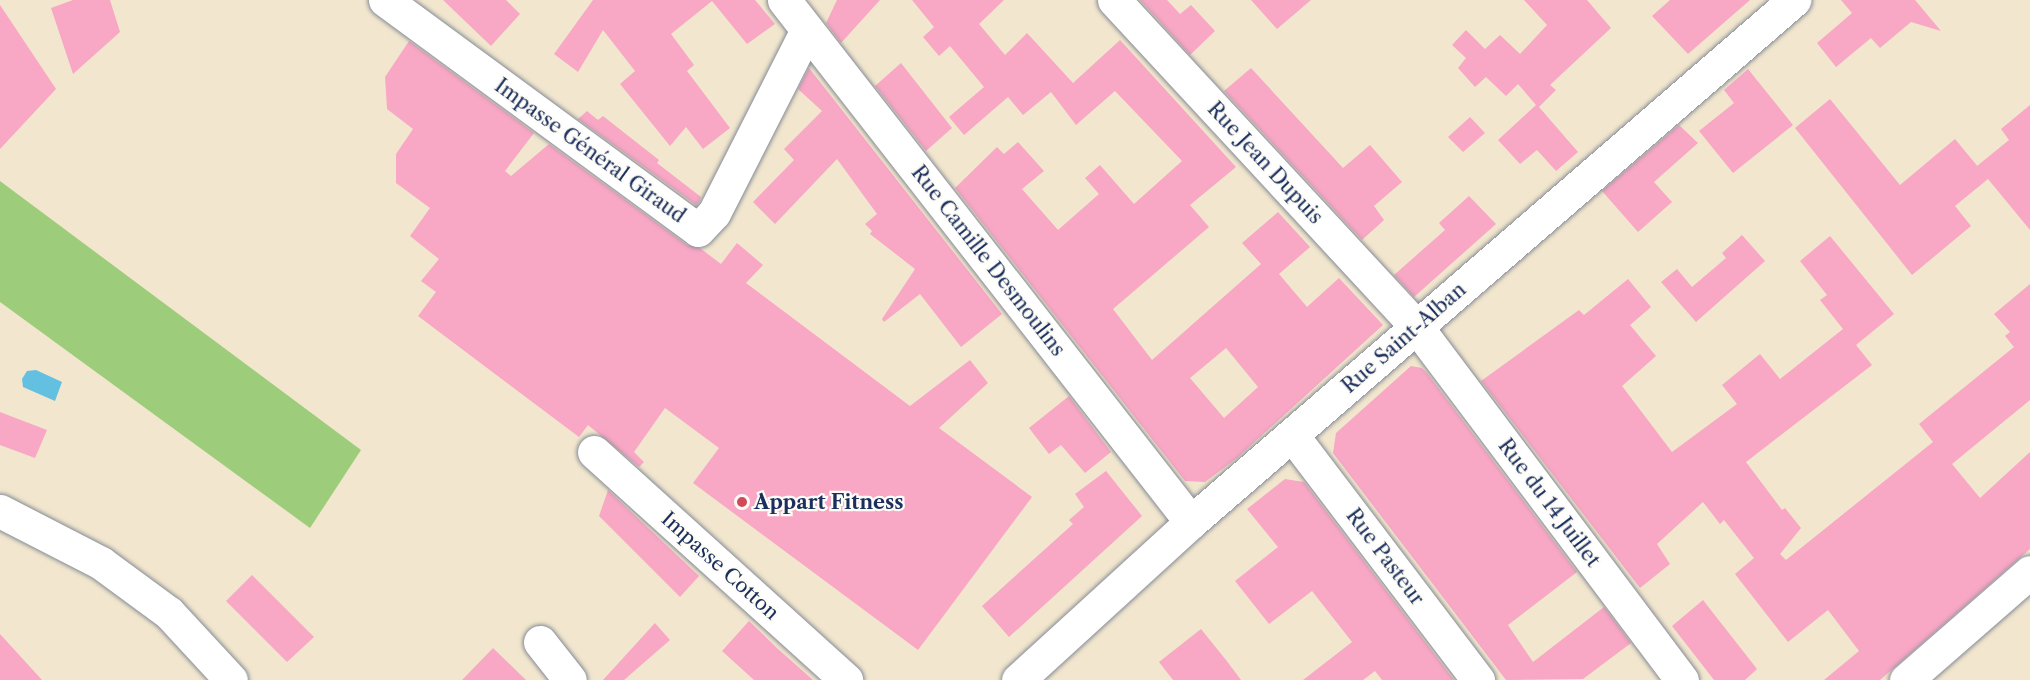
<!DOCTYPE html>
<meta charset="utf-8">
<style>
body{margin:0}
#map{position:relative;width:2030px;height:680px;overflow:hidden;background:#f2e7ce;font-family:"Libre Caslon Text",serif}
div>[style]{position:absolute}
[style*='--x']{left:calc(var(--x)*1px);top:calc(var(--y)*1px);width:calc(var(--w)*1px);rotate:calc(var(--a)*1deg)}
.green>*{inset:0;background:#9dcc7b}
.water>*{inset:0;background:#63c0e1}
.building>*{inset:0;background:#f8a7c5}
.roads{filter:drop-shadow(0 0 2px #868b96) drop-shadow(0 0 2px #868b96)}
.minor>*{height:33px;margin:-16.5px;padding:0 16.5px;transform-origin:16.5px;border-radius:16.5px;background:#fff}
.dots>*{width:16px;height:16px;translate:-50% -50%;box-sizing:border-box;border:3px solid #fdfcf7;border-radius:50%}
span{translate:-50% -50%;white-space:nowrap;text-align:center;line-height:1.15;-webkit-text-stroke:4.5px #fdfcf7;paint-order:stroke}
.street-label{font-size:20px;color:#1b2f5e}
.poi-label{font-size:20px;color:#1b2f5e;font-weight:700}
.left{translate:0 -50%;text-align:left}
</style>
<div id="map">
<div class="green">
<i style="clip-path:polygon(0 181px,361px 450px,310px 528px,0 302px)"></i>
</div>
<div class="water">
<i style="clip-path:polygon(36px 370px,62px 382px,55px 401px,23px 387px,22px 379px,27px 371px)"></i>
</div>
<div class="building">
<i style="clip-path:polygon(73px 0,110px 0,120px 32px,73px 74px,51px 8px)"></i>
<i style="clip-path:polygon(443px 0,506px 0,520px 14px,491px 46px)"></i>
<i style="clip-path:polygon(593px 0,755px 0,775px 24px,747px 44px,712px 1px,671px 34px,694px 65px,687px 71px,730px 128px,703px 149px,686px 127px,670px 146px,620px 84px,635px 71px,603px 30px,578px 72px,554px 54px)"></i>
<i style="clip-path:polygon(837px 0,880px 0,841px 43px,826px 23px)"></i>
<i style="clip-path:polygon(evenodd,912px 0,1004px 0,979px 24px,1005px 55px,1027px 33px,1073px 83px,1120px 40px,1236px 167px,1190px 205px,1209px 227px,1113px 309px,1152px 360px,1261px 264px,1242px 243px,1278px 212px,1310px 247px,1279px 274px,1307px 307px,1339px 278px,1383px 325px,1237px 458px,1205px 482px,1185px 481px,955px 188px,997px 147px,1004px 154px,1018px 142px,1044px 171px,1022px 189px,1058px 230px,1099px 194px,1085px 178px,1100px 165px,1134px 204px,1182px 161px,1115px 91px,1076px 125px,1051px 92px,1023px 115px,1008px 97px,964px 135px,949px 117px,984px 87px,950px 46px,939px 56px,923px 37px,934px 27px,912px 0,1226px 348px,1258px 387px,1224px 418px,1190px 378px,1226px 348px)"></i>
<i style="clip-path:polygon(1140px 0,1167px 0,1180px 14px,1191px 5px,1215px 31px,1190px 55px)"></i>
<i style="clip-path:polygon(1251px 0,1311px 0,1277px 29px)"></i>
<i style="clip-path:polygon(1524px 0,1587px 0,1611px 28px,1550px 85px,1556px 90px,1539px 107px,1578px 152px,1556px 171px,1537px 150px,1520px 164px,1498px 140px,1536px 105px,1518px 84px,1506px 96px,1486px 77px,1475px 87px,1458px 68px,1466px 58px,1452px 45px,1466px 30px,1485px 49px,1500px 35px,1520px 54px,1547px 25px)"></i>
<i style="clip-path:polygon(1670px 0,1750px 0,1688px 54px,1652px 16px)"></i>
<i style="clip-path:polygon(1841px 0,1915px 0,1941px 31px,1911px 22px,1880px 48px,1871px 38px,1836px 67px,1817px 43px,1852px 13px)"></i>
<i style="clip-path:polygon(0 5px,56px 89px,0 149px)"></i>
<i style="clip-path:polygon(409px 41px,534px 133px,505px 171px,511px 176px,549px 144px,687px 245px,700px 248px,721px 264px,737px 243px,763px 265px,746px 283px,910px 406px,970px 360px,988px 383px,939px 428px,1032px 497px,918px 650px,693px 483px,719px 448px,665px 408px,634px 452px,644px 462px,639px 467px,588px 425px,579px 437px,418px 316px,436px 292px,421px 281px,439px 259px,410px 236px,430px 208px,396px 183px,396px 154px,413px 129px,387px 109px,385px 77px)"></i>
<i style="clip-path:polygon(901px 63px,952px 128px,926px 151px,875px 86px)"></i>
<i style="clip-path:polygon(809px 68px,1002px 314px,961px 347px,920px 294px,884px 322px,882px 319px,915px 269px,870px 234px,872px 231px,865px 224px,877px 214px,837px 159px,775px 224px,753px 202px,794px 160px,784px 149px,822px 111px,798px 89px)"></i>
<i style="clip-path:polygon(1251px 68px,1343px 168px,1370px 145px,1402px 182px,1374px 206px,1384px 220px,1362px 240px,1224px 91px)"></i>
<i style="clip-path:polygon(1748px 69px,1793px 125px,1733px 173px,1699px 131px,1734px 103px,1724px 90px)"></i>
<i style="clip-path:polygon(1830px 99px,1900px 185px,1955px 139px,1984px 174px,1977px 166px,2009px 140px,2001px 129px,2030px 105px,2030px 230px,1988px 179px,1955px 206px,1971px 226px,1912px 275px,1795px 128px)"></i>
<i style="clip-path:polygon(587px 111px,598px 120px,603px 116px,659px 160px,657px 163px,701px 197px,699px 202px,696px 205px,578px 119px)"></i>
<i style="clip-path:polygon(1470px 117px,1485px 133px,1463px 152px,1448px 137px)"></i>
<i style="clip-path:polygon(1679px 125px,1698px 143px,1654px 182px,1672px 202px,1638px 232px,1602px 191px)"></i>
<i style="clip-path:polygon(1469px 196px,1496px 224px,1414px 297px,1394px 275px,1445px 230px,1439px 223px)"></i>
<i style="clip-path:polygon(1742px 235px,1765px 261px,1696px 322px,1661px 282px,1677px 269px,1692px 287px,1726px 258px,1722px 253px)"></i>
<i style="clip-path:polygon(1830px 236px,1894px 314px,1856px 345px,1872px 365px,1746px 462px,1782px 510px,1785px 508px,1801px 528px,1780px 554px,1786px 560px,1933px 442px,1919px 424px,2014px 347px,2005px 336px,2010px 332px,1994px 314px,2030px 284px,2030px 400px,1952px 464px,1980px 498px,2030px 452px,2030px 549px,1880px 680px,1824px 680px,1859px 651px,1828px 610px,1788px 642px,1735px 574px,1754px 558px,1724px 520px,1720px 524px,1703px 502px,1657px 544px,1670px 564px,1640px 588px,1481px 381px,1579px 310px,1584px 315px,1628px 279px,1651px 307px,1630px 325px,1656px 356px,1622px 386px,1672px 452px,1737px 404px,1722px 385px,1760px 354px,1780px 379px,1843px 329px,1820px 300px,1827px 295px,1800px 261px)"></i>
<i style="clip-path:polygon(1411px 366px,1422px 368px,1427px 373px,1577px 572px,1508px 625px,1533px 662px,1604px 607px,1631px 643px,1583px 679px,1506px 680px,1333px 453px,1336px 433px)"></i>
<i style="clip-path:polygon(1069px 396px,1111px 452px,1085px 473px,1061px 445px,1049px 454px,1029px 428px)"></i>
<i style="clip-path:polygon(0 412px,47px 430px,35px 458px,0 445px)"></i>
<i style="clip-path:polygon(1106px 471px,1142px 516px,1009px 637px,982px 606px,1073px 524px,1069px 520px,1084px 507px,1075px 494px)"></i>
<i style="clip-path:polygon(1285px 479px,1304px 482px,1454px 680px,1382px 680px,1375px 671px,1363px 680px,1303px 680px,1352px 642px,1312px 591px,1269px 624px,1235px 581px,1278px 547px,1247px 509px)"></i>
<i style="clip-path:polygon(608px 490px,699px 576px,680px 597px,599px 516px)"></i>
<i style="clip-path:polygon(252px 575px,314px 637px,287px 662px,226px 601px)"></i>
<i style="clip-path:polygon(1703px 600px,1757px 669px,1745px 680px,1714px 680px,1672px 626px)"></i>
<i style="clip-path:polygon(749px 621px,778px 649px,813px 680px,754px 680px,722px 651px)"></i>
<i style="clip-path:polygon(655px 623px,670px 640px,624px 680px,603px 680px)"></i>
<i style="clip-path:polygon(1201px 629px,1226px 660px,1241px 680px,1173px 680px,1159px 662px)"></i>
<i style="clip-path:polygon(0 634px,42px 680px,0 680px)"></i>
<i style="clip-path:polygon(493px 648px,526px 680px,462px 680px)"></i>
</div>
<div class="roads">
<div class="minor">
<i style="--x:385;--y:0;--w:388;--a:36.3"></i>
<i style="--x:698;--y:230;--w:23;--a:-47"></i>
<i style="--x:714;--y:213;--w:205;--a:-63.1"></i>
<i style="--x:784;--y:0;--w:662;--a:52.06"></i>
<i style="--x:1114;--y:0;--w:444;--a:47.2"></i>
<i style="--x:1416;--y:326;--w:443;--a:53.1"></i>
<i style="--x:1292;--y:435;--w:308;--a:52.8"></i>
<i style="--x:594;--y:452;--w:340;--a:42.1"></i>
<i style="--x:0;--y:511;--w:114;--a:27.2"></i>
<i style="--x:101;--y:563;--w:84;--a:36.3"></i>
<i style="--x:169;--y:613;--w:91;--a:47.2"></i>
<i style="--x:540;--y:642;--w:48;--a:51.7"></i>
<i style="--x:1018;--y:680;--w:234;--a:-42.4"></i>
<i style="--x:1191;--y:522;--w:798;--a:-40.88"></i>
<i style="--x:1906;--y:680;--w:164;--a:-41.1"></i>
</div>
</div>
<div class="dots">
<i style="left:742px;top:502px;background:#d1495b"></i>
</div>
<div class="street-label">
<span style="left:590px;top:151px;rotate:36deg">Impasse Général Giraud</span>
<span style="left:1265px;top:163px;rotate:47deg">Rue Jean Dupuis</span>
<span style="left:988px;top:261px;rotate:52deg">Rue Camille Desmoulins</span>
<span style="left:1404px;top:338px;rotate:-41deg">Rue Saint-Alban</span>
<span style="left:1549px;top:503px;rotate:53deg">Rue du 14 Juillet</span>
<span style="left:1385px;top:557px;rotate:53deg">Rue Pasteur</span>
<span style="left:720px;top:566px;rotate:42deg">Impasse Cotton</span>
</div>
<div class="poi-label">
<span class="left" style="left:754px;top:502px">Appart Fitness</span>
</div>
</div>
